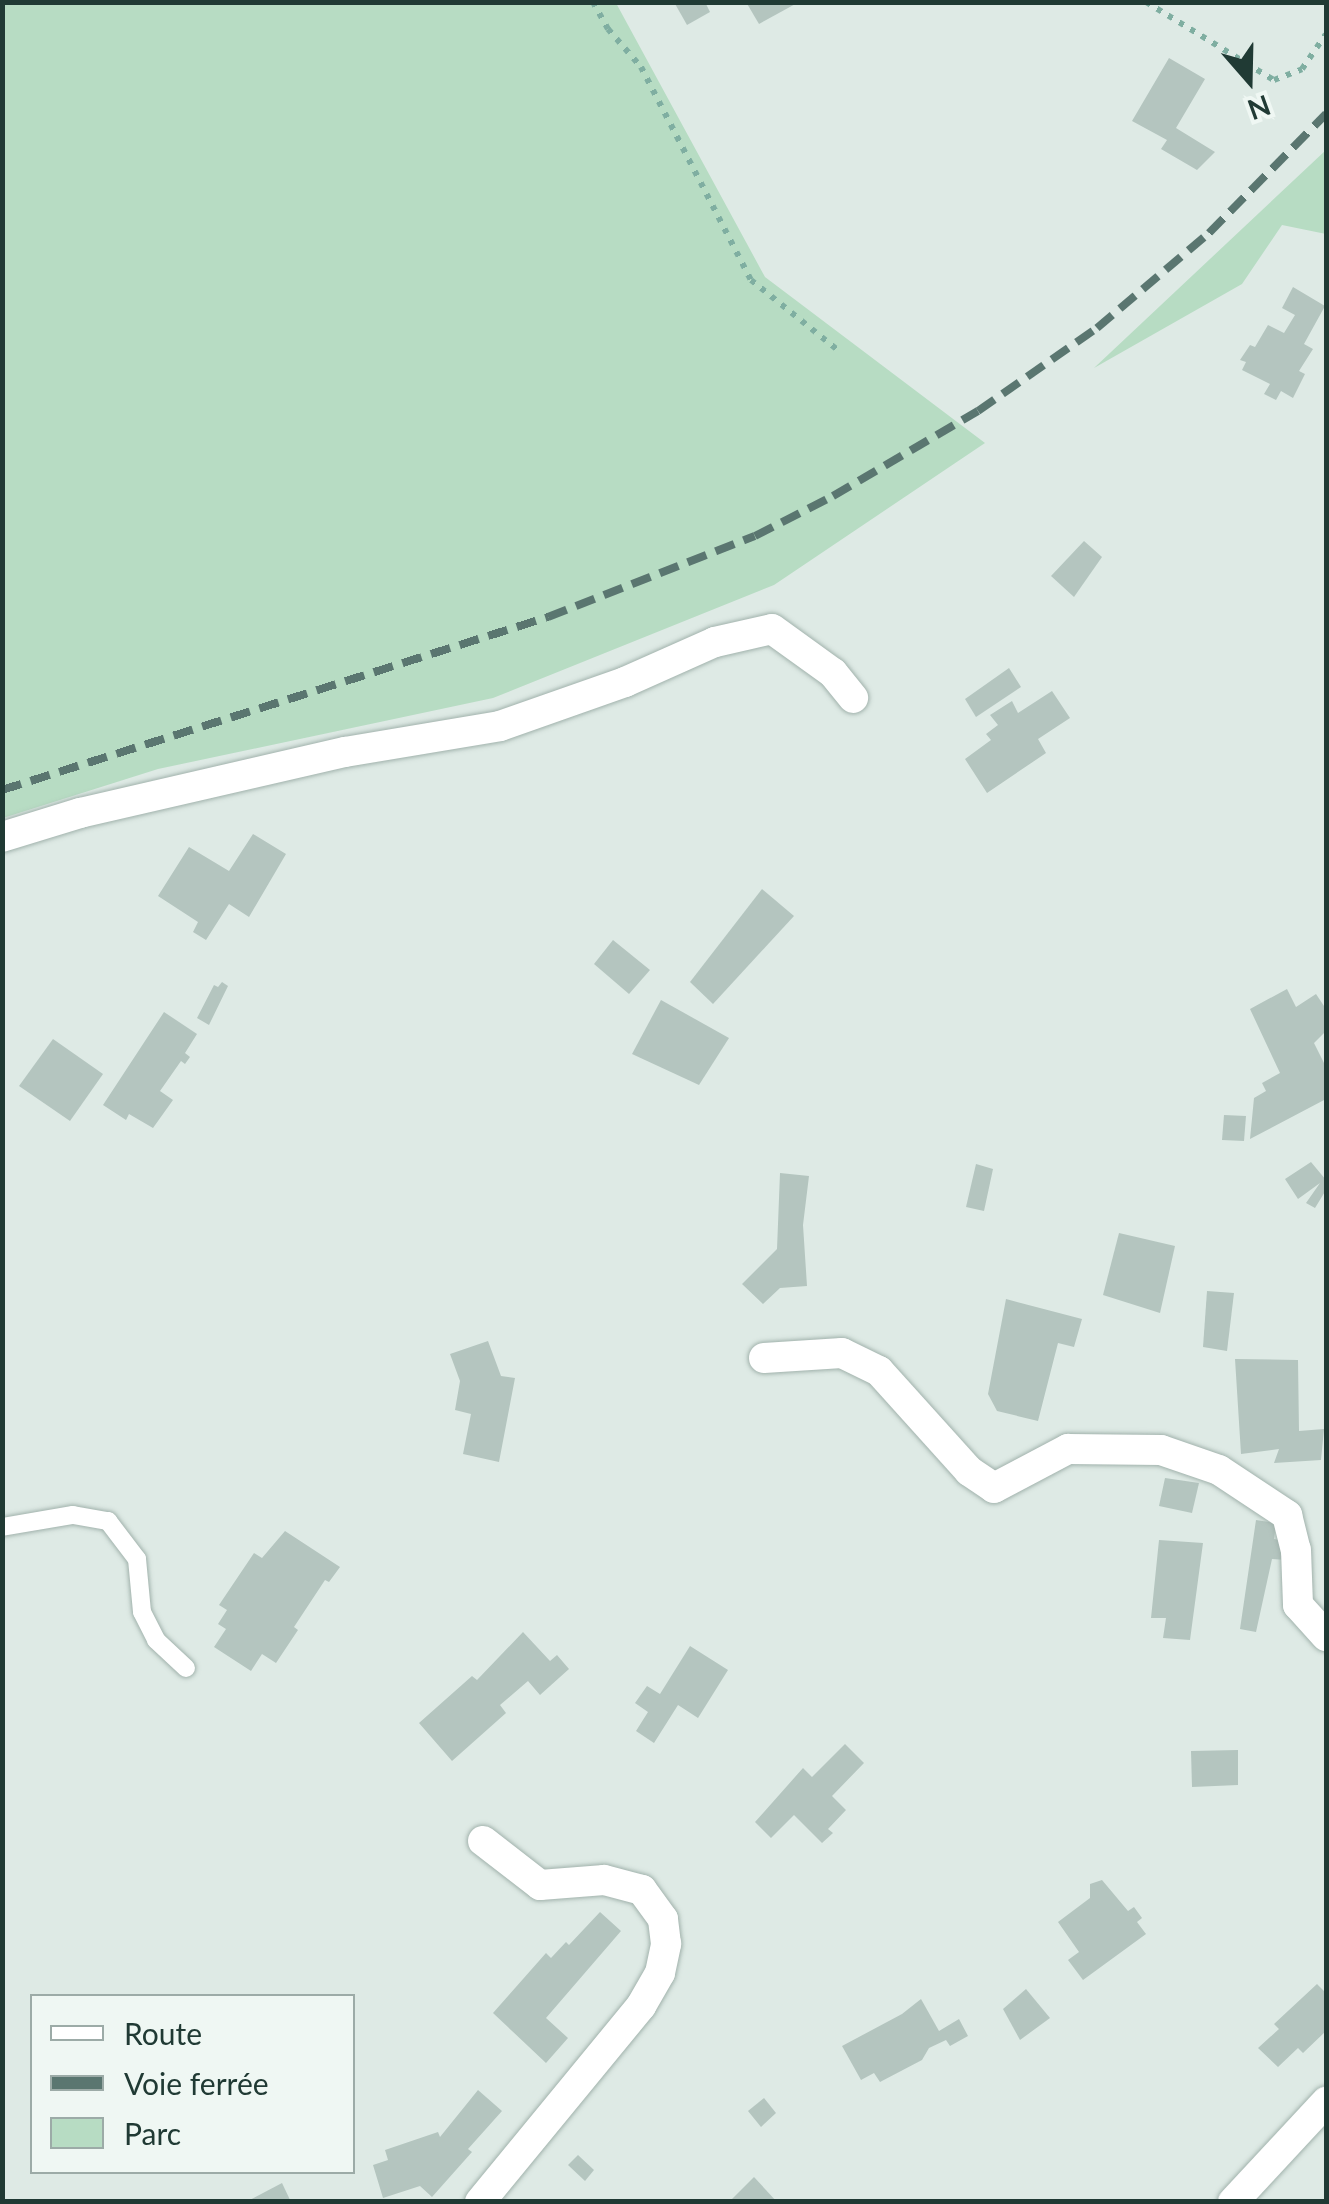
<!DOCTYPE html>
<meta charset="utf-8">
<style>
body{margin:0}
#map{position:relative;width:1329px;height:2204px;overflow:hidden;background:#deeae5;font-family:Lato,sans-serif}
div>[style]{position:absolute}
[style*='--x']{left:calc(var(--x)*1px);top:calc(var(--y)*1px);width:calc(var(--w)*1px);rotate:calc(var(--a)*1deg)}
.green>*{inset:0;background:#b7dcc3}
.building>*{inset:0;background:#b4c5bf}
.path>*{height:6px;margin-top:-3px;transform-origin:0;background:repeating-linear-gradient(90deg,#7faea1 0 5px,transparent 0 13px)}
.roads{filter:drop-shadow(0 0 2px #a1b2ac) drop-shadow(0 0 2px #a1b2ac)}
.lane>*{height:18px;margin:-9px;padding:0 9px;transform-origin:9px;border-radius:9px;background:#fff}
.street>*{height:30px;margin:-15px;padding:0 15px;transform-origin:15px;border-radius:15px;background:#fff}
.rail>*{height:8px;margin-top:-4px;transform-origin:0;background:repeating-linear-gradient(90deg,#5a7670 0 20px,transparent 0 30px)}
span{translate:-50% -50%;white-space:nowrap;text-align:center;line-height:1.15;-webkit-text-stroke:9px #eff7f3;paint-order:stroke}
.frame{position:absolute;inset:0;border:5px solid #203a34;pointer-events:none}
.legend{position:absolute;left:30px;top:1994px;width:325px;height:180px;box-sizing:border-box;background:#eff7f3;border:2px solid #9caba7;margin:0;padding:12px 18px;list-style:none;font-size:30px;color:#203a34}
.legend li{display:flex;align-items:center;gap:20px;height:50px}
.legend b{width:50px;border:2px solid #9caba7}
.north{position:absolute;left:1199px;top:30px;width:100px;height:100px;-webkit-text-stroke:8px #eff7f3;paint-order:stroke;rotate:160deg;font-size:28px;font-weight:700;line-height:40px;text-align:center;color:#203a34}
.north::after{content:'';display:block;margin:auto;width:35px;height:45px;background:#203a34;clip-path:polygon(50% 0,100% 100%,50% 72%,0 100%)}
</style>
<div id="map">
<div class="green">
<i style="clip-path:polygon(3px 2px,616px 3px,765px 277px,985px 443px,774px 585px,493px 698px,158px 769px,3px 818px)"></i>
<i style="clip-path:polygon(1326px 150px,1326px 234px,1282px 225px,1242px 284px,1094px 368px)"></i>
</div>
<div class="building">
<i style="clip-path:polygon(674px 2px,705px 2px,710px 12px,687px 25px)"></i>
<i style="clip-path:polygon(746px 2px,799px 2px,759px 24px)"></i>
<i style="clip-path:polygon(1169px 58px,1205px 79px,1176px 128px,1215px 152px,1197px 170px,1161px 149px,1167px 140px,1132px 121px)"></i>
<i style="clip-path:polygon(1293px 287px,1325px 306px,1304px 344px,1313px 349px,1299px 371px,1305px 374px,1293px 398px,1281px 391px,1276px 400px,1264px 394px,1270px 384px,1242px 370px,1246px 362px,1240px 360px,1250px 345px,1255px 347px,1268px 325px,1284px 333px,1295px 315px,1282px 308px)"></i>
<i style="clip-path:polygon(1084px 541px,1102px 557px,1074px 597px,1051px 576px)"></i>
<i style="clip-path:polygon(1009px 668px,1021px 687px,976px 717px,965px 699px)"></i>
<i style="clip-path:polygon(1052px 691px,1070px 718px,1038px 739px,1046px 753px,987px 793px,965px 759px,991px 740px,986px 734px,998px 725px,990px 715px,1012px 701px,1018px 713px)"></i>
<i style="clip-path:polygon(253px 834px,286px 854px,249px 917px,229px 904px,206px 940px,193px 932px,198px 922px,158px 896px,189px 847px,229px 871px)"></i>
<i style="clip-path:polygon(762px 889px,794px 916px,713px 1004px,690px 982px)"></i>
<i style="clip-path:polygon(613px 940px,650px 970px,629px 994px,594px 964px)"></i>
<i style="clip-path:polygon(222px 982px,228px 986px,209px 1025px,197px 1018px,214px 985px,218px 987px)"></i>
<i style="clip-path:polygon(1287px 989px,1296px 1007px,1316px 994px,1326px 1009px,1326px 1031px,1314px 1043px,1326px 1067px,1326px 1099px,1250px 1139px,1254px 1098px,1266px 1091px,1262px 1083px,1280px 1073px,1250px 1009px)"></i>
<i style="clip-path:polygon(661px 1000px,729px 1038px,699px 1085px,632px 1054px)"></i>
<i style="clip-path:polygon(164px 1012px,197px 1034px,185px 1053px,190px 1057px,185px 1064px,181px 1061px,160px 1091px,173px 1100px,153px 1128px,129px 1114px,126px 1120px,103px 1105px)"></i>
<i style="clip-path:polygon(53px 1039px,103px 1074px,70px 1121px,19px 1086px)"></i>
<i style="clip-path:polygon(1224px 1115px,1246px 1116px,1244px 1141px,1222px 1140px)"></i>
<i style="clip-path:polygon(1311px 1162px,1326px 1180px,1326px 1190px,1315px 1208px,1306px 1203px,1320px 1183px,1298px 1199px,1285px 1179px)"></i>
<i style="clip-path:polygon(976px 1164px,993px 1169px,984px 1211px,966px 1207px)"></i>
<i style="clip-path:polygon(780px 1173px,809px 1176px,803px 1225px,807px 1286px,780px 1288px,763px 1304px,742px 1284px,777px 1249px)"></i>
<i style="clip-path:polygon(1119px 1233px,1175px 1246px,1160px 1313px,1103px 1295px)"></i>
<i style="clip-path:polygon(1207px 1291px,1234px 1293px,1227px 1351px,1203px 1347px)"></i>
<i style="clip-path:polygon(1006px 1299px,1082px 1319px,1074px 1347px,1058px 1343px,1038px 1421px,997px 1411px,988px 1394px)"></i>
<i style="clip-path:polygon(488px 1341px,501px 1376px,515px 1378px,499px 1462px,463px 1454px,471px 1414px,455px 1410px,460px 1381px,450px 1354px)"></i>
<i style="clip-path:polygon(1235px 1359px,1298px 1360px,1299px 1431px,1324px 1429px,1321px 1460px,1274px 1463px,1279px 1449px,1241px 1454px)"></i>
<i style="clip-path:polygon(1165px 1478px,1199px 1483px,1192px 1513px,1159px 1506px)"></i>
<i style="clip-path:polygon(1256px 1520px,1276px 1523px,1274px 1539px,1288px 1541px,1286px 1560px,1272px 1559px,1256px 1632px,1240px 1629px)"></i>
<i style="clip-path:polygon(285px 1531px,340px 1567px,329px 1582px,325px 1580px,294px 1627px,298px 1630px,276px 1663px,262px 1654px,251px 1671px,214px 1647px,226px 1629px,218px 1624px,227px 1610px,219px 1605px,254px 1553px,262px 1558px)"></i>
<i style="clip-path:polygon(1159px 1540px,1203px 1543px,1190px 1640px,1163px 1638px,1166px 1618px,1151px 1618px)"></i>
<i style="clip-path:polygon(523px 1632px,550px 1661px,557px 1655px,569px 1669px,540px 1695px,528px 1681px,500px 1705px,506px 1713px,452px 1761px,419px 1723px,472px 1676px,477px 1680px)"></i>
<i style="clip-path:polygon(690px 1646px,728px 1670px,698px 1718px,678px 1705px,654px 1743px,636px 1731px,648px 1712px,635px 1703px,647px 1686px,660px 1694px)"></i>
<i style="clip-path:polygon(845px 1744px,864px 1763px,832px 1796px,846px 1810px,828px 1829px,833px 1833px,822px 1843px,794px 1815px,771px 1838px,755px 1822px,803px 1768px,812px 1777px)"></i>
<i style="clip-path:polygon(1238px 1750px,1238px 1785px,1192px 1787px,1191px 1751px)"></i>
<i style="clip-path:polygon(1102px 1880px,1128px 1911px,1134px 1907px,1142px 1918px,1137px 1922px,1146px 1934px,1083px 1980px,1068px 1960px,1079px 1952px,1058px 1922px,1090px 1898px,1090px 1884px)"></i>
<i style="clip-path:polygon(600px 1912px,621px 1931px,546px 2018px,568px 2038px,546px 2063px,493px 2013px,546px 1953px,551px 1958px,566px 1942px,569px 1945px)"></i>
<i style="clip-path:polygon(1317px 1984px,1326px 1993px,1326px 2031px,1303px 2053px,1298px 2048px,1278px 2067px,1258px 2048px,1279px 2029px,1274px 2024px)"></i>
<i style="clip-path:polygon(1026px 1989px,1050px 2018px,1020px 2040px,1003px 2009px)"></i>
<i style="clip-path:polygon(921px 1999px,939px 2031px,959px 2019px,968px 2036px,950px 2046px,946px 2040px,929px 2048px,922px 2060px,880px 2082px,874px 2073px,861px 2080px,842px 2046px,902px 2014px)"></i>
<i style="clip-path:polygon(478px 2090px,502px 2111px,468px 2149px,472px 2152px,432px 2197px,420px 2186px,383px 2198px,373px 2165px,388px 2160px,385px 2150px,438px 2132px,440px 2137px)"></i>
<i style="clip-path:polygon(764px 2098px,776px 2113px,761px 2127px,748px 2111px)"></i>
<i style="clip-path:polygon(578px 2155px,594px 2170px,585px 2181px,568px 2165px)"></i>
<i style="clip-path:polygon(754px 2177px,777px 2202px,729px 2202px)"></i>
<i style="clip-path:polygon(282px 2183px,291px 2202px,246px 2202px)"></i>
</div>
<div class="path">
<i style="--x:593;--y:2;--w:31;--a:61"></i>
<i style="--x:608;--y:29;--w:50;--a:49"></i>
<i style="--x:641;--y:67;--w:240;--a:62.7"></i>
<i style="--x:751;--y:280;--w:113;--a:38.9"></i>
<i style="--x:1146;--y:2;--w:150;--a:31.4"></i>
<i style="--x:1274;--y:80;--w:30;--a:-21"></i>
<i style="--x:1302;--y:69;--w:42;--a:-55.6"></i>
</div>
<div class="roads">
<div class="lane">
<i style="--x:2;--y:1527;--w:72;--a:-9.6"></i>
<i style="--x:73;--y:1515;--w:36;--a:10"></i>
<i style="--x:108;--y:1521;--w:48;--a:52.7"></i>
<i style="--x:137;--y:1559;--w:53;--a:84.6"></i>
<i style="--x:142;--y:1612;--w:31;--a:63"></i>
<i style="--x:156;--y:1640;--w:41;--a:43"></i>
</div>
<div class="street">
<i style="--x:2;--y:837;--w:82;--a:-17.1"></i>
<i style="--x:80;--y:813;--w:272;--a:-13"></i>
<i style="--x:345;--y:752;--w:157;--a:-9.5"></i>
<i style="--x:500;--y:726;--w:133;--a:-19.4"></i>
<i style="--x:625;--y:682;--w:98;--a:-24"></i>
<i style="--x:715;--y:642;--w:58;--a:-12.8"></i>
<i style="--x:772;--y:629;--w:75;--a:35.8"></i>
<i style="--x:833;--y:673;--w:32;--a:51"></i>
<i style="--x:764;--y:1358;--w:78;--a:-3.7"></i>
<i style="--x:842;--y:1353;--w:41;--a:25.9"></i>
<i style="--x:879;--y:1371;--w:135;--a:48"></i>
<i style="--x:969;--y:1471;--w:30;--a:34"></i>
<i style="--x:994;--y:1488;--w:84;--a:-27.8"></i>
<i style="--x:1068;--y:1449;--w:93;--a:0.6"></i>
<i style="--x:1161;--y:1450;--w:61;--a:19"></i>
<i style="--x:1219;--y:1470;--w:82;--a:33.5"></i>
<i style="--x:1287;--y:1515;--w:36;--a:76"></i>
<i style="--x:1296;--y:1550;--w:55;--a:87.9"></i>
<i style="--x:1298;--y:1605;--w:42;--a:47.9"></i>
<i style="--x:480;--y:2202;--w:254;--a:-50.6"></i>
<i style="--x:641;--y:2006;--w:38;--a:-60"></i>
<i style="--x:660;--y:1973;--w:30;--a:-78"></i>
<i style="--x:666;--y:1944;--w:25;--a:-97"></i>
<i style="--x:663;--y:1919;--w:36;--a:-126"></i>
<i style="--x:642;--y:1890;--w:39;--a:-165"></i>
<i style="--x:604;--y:1880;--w:64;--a:175.5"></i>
<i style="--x:540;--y:1885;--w:72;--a:-142.3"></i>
<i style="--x:1233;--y:2202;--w:137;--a:-47.1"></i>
</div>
</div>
<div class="rail">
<i style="--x:2;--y:790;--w:573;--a:-17.58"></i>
<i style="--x:548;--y:617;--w:222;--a:-21.4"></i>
<i style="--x:755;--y:536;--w:88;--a:-27.1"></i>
<i style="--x:833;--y:496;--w:168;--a:-30.4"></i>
<i style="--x:978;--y:411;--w:145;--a:-34.9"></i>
<i style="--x:1097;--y:328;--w:147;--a:-40.3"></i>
<i style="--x:1209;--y:233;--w:167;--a:-45.5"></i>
</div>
<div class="frame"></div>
<ul class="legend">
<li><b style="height:12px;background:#fff"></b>Route</li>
<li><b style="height:12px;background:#5a7670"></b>Voie ferrée</li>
<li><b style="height:28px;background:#b7dcc3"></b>Parc</li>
</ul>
<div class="north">N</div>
</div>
